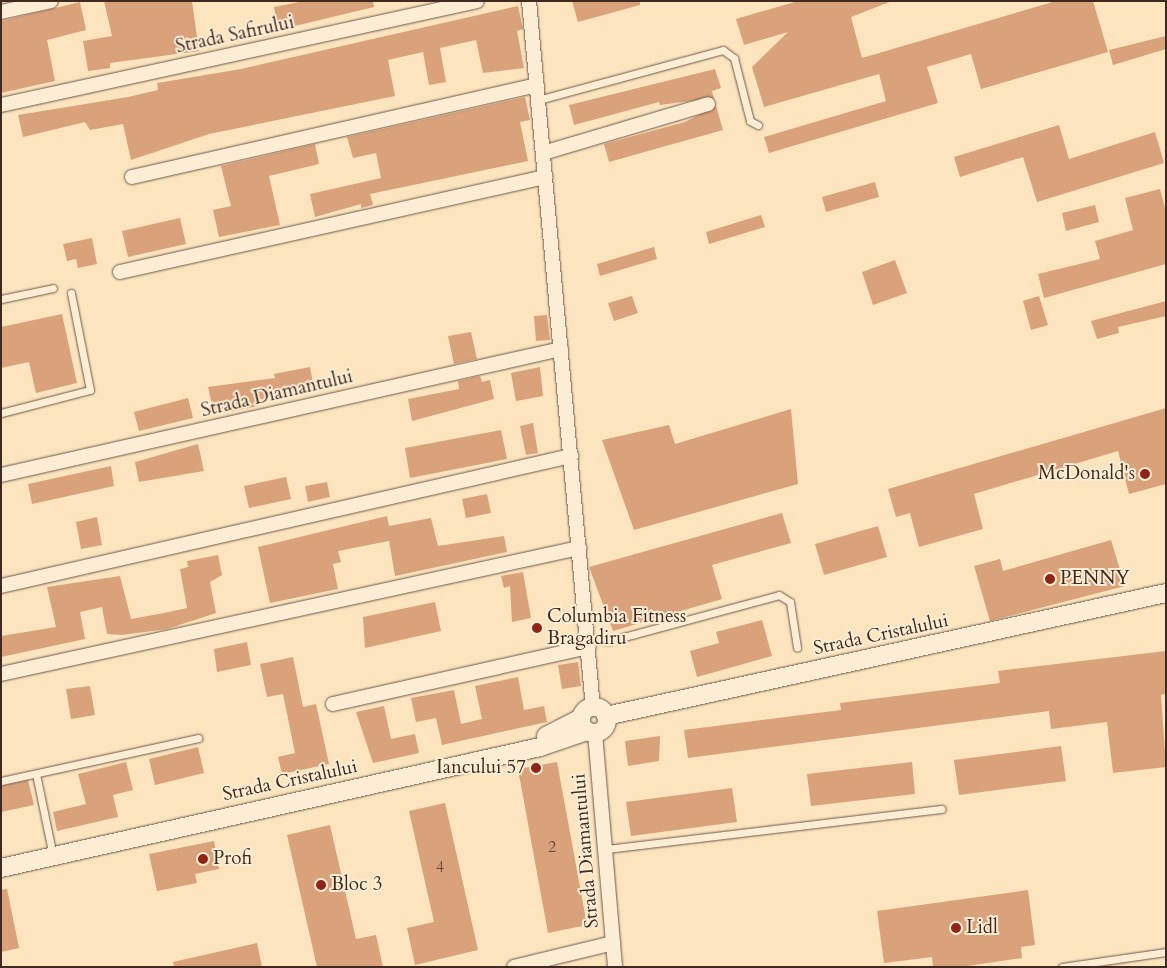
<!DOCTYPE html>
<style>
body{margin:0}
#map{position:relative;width:1167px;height:968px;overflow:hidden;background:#fce4bf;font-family:Cardo,serif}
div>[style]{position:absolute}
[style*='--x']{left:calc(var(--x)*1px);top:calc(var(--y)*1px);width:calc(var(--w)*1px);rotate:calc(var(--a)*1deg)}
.building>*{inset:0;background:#daa27b}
.roads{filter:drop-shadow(0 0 1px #6f5848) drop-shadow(0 0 1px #6f5848)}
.service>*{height:7px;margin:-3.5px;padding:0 3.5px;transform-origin:3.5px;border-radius:3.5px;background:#fdedd5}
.minor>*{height:14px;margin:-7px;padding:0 7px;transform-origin:7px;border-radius:7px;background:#fdedd5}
.tertiary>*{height:18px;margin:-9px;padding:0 9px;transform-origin:9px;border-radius:9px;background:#fdedd5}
.tertiary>.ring{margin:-9px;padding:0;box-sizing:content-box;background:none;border:18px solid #fdedd5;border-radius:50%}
.dots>*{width:14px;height:14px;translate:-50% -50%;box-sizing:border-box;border:2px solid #fdedd5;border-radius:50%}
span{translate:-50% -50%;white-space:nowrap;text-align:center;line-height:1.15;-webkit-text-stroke:4px #fdedd5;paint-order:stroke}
.number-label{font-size:16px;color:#664837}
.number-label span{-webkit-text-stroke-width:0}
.street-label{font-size:19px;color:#402a20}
.poi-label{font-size:19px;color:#402a20}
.right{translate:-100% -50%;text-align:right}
.left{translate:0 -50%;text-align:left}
.frame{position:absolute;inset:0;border:2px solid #402a20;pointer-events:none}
</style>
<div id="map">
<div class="building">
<i style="clip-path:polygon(104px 1px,192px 1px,199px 51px,110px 63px,110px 68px,88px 71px,83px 41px,112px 36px)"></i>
<i style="clip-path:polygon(304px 1px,373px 1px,374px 7px,278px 30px,274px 7px)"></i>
<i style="clip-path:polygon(572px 1px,640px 1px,640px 5px,578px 22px)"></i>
<i style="clip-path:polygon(798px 1px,892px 1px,851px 17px,862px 58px,1056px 1px,1093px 1px,1108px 52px,981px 89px,971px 54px,927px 67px,938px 103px,769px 153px,764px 137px,886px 101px,879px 74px,764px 107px,752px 67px,788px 32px,744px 45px,736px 19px)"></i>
<i style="clip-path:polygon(80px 2px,86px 30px,47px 40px,55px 81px,1px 93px,1px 21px)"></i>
<i style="clip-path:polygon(518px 6px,523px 29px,517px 31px,524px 68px,483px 73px,476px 40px,440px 48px,446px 82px,429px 85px,423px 52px,388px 60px,395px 96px,209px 134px,131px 160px,123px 124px,90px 130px,85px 122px,23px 137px,18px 115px,128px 97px,158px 90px,157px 83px,241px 69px)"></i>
<i style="clip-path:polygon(1166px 36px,1166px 49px,1113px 65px,1109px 50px)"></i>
<i style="clip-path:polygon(715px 69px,721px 88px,712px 91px,714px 98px,660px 105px,659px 102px,574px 125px,569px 105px)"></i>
<i style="clip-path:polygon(525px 97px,530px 120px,520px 122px,528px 161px,370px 194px,373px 205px,361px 208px,361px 204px,315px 217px,310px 194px,381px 178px,376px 153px,353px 158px,347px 137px)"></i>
<i style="clip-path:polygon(716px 106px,723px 130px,609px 162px,604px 144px,685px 122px)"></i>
<i style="clip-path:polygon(1059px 125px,1069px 159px,1155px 132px,1164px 163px,1037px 202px,1023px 157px,960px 177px,954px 157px)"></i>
<i style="clip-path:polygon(315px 144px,319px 164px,269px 176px,280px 225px,219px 237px,213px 210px,231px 206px,221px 166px)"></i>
<i style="clip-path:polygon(875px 182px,879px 197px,826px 212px,822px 197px)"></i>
<i style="clip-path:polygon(1160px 189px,1166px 212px,1166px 264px,1044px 298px,1038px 274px,1100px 259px,1095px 241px,1133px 230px,1125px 198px)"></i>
<i style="clip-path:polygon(1095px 205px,1099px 222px,1066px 231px,1062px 213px)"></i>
<i style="clip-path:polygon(761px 215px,765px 227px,709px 244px,706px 232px)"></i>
<i style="clip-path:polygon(180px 218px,186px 244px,128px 257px,122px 231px)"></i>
<i style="clip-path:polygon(92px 238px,97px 264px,78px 268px,76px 259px,67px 261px,63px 244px)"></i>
<i style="clip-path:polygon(654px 247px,657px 259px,600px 276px,597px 264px)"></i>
<i style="clip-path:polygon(895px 260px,907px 293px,873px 305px,862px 272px)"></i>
<i style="clip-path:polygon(632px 296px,638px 313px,614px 321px,608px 303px)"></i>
<i style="clip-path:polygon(1039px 296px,1048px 325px,1031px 330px,1023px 301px)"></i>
<i style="clip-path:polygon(1166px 301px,1166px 316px,1118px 327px,1119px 333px,1097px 339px,1091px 321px)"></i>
<i style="clip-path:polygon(62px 314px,77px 383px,36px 393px,29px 362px,1px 368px,1px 327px)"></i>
<i style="clip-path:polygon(547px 315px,550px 340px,536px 341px,534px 316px)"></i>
<i style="clip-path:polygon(471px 332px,477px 359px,454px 364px,448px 336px)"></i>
<i style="clip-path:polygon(310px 367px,314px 389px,257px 400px,258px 406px,214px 415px,208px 387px,275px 378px,274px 374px)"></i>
<i style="clip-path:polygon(540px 367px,543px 396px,516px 401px,511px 373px)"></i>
<i style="clip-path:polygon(480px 376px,482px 382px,490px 380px,494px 399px,412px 421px,408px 399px,459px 389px,458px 381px)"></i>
<i style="clip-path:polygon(188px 398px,193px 418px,139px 431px,134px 412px)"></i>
<i style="clip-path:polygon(1166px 408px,1166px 484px,1129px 494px,1118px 451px,974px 494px,983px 529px,919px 547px,910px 513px,896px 517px,888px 489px)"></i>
<i style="clip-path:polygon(791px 409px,798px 484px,634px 530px,602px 440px,669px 425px,675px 444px)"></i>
<i style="clip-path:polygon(533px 423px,538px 453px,526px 455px,520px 426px)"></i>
<i style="clip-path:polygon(501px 430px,507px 459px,410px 478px,405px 448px)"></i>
<i style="clip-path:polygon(198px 444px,204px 471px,139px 482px,135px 462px)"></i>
<i style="clip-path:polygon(111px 466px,114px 486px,32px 504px,28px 484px)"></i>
<i style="clip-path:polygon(286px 477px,291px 499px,249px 508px,244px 486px)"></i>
<i style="clip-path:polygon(327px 482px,330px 497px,308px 502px,305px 486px)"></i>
<i style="clip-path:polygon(487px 494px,491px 513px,466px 518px,462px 499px)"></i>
<i style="clip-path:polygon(782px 513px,791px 543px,712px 565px,722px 599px,613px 631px,589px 567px)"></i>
<i style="clip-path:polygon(387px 516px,389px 526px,431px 518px,438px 546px,504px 536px,507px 552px,395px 576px,389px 541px,338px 551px,341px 562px,333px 564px,338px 589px,270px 603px,258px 547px)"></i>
<i style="clip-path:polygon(97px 517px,102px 545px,81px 549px,76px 522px)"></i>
<i style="clip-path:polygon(878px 526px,887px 557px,824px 575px,815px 544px)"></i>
<i style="clip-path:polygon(1111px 540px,1125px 586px,990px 621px,974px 566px,1000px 559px,1003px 571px)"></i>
<i style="clip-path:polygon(218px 555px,222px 575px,210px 582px,216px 613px,167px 629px,122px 635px,107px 634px,102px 607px,80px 612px,85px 639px,1px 657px,1px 636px,56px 627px,47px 587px,120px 576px,131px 619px,164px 613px,187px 608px,180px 569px,188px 567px,187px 561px)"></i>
<i style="clip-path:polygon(523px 572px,531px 618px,512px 622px,510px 586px,504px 588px,501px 576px)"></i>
<i style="clip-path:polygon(435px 602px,441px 631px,365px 648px,363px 617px)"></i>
<i style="clip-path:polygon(762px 620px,772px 656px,697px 677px,690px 651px,719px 643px,716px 632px)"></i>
<i style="clip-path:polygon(247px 642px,251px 665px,217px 672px,214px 649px)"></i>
<i style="clip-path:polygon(1166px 651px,1166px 694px,1161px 695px,1166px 767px,1113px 773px,1107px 722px,1051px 729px,1049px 711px,688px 758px,684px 730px,841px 710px,840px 703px,1000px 683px,998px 671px)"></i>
<i style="clip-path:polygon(293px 657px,303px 707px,316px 704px,329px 764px,282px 774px,278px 757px,295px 753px,283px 694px,267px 697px,260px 664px)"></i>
<i style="clip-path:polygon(578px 662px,581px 686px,562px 689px,558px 665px)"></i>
<i style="clip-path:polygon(518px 677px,524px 710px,544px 706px,547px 722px,442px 745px,436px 718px,416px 722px,411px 698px,454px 690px,461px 724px,482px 719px,475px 686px)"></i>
<i style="clip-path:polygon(90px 686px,95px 715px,71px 719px,66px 689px)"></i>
<i style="clip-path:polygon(384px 706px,391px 739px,415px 734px,419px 753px,373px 763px,356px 712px)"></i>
<i style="clip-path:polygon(660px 736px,659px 761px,628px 766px,625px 741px)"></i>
<i style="clip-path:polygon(1061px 746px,1066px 781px,959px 795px,954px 760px)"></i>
<i style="clip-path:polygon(198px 747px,204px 773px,155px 785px,149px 759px)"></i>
<i style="clip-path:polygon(126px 762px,133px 790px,113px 795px,118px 817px,57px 831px,53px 812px,86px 804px,78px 774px)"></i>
<i style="clip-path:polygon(557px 762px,587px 925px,548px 933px,518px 769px)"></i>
<i style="clip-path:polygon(912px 762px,915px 794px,811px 806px,807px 774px)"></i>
<i style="clip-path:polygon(28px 780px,34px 805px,1px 812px,1px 786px)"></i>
<i style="clip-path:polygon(732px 788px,737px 822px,631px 836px,626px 802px)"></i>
<i style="clip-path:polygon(445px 803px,478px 950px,415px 965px,407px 928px,434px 922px,409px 811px)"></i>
<i style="clip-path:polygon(330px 825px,356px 939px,376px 935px,383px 967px,317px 967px,287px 835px)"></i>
<i style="clip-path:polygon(214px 841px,219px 869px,195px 874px,197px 883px,157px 891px,149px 854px)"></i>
<i style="clip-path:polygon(7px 889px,19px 948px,1px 952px,1px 890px)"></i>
<i style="clip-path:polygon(1028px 890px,1035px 945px,1021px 947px,1022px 958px,961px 967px,933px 967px,932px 957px,884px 963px,877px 911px)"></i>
<i style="clip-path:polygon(257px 943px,262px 967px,174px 967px,173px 962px)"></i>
</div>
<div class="roads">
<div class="service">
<i style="--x:538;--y:100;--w:192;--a:-15.1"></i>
<i style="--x:723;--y:50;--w:14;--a:36"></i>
<i style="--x:734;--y:58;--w:65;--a:75.7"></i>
<i style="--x:750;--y:121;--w:9;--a:27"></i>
<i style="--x:1;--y:299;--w:53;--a:-11.9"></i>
<i style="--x:1;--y:413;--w:92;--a:-14.5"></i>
<i style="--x:90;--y:390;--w:99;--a:-101.1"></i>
<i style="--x:588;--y:639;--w:21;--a:5"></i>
<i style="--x:609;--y:641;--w:176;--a:-15.1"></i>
<i style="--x:779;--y:595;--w:13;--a:32"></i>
<i style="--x:790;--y:602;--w:46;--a:81.2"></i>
<i style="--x:36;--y:774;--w:84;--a:78.3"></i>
<i style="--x:1;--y:781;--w:202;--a:-12.3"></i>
<i style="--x:606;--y:849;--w:338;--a:-6.8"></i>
<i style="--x:1062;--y:967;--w:105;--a:-8.2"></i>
</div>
<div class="minor">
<i style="--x:529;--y:1;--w:710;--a:84.83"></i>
<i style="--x:1;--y:12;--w:51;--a:-12.4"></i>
<i style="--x:1;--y:105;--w:487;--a:-12.3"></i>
<i style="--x:543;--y:153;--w:172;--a:-16.5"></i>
<i style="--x:132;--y:177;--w:415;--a:-12.8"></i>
<i style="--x:120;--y:272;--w:436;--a:-12.6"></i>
<i style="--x:1;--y:475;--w:574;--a:-12.68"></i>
<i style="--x:1;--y:586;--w:585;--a:-12.85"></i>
<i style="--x:1;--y:674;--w:592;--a:-12.3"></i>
<i style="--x:333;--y:704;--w:262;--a:-12.6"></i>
<i style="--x:595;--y:733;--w:235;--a:85.1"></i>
<i style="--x:514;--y:967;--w:102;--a:-13.6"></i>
</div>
<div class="tertiary">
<i class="ring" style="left:581px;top:707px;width:8px;height:8px"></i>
<i style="--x:606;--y:716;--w:573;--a:-12.39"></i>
<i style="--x:546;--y:736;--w:39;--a:-27"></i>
<i style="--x:1;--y:868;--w:552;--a:-12.65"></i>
<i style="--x:540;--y:747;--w:50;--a:-18.8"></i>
</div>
</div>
<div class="dots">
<i style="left:1145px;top:474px;background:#8f2418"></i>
<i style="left:1050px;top:579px;background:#8f2418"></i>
<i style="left:537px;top:628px;background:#8f2418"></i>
<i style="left:536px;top:768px;background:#8f2418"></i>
<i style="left:203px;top:859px;background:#8f2418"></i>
<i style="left:321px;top:885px;background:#8f2418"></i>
<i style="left:956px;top:928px;background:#8f2418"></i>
</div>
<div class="number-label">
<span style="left:552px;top:847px">2</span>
<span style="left:440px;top:867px">4</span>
</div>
<div class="street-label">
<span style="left:235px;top:35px;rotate:-12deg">Strada Safirului</span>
<span style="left:277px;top:394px;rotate:-13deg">Strada Diamantului</span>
<span style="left:881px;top:635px;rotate:-12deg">Strada Cristalului</span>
<span style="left:290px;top:781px;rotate:-12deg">Strada Cristalului</span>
<span style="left:586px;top:851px;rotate:-95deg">Strada Diamantului</span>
</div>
<div class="poi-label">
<span class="right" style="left:1135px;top:474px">McDonald's</span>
<span class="left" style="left:1060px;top:579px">PENNY</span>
<span class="left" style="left:547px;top:628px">Columbia Fitness<br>Bragadiru</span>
<span class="right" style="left:526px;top:768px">Iancului 57</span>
<span class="left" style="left:213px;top:859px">Profi</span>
<span class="left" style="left:331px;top:885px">Bloc 3</span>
<span class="left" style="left:966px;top:928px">Lidl</span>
</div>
<div class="frame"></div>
</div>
